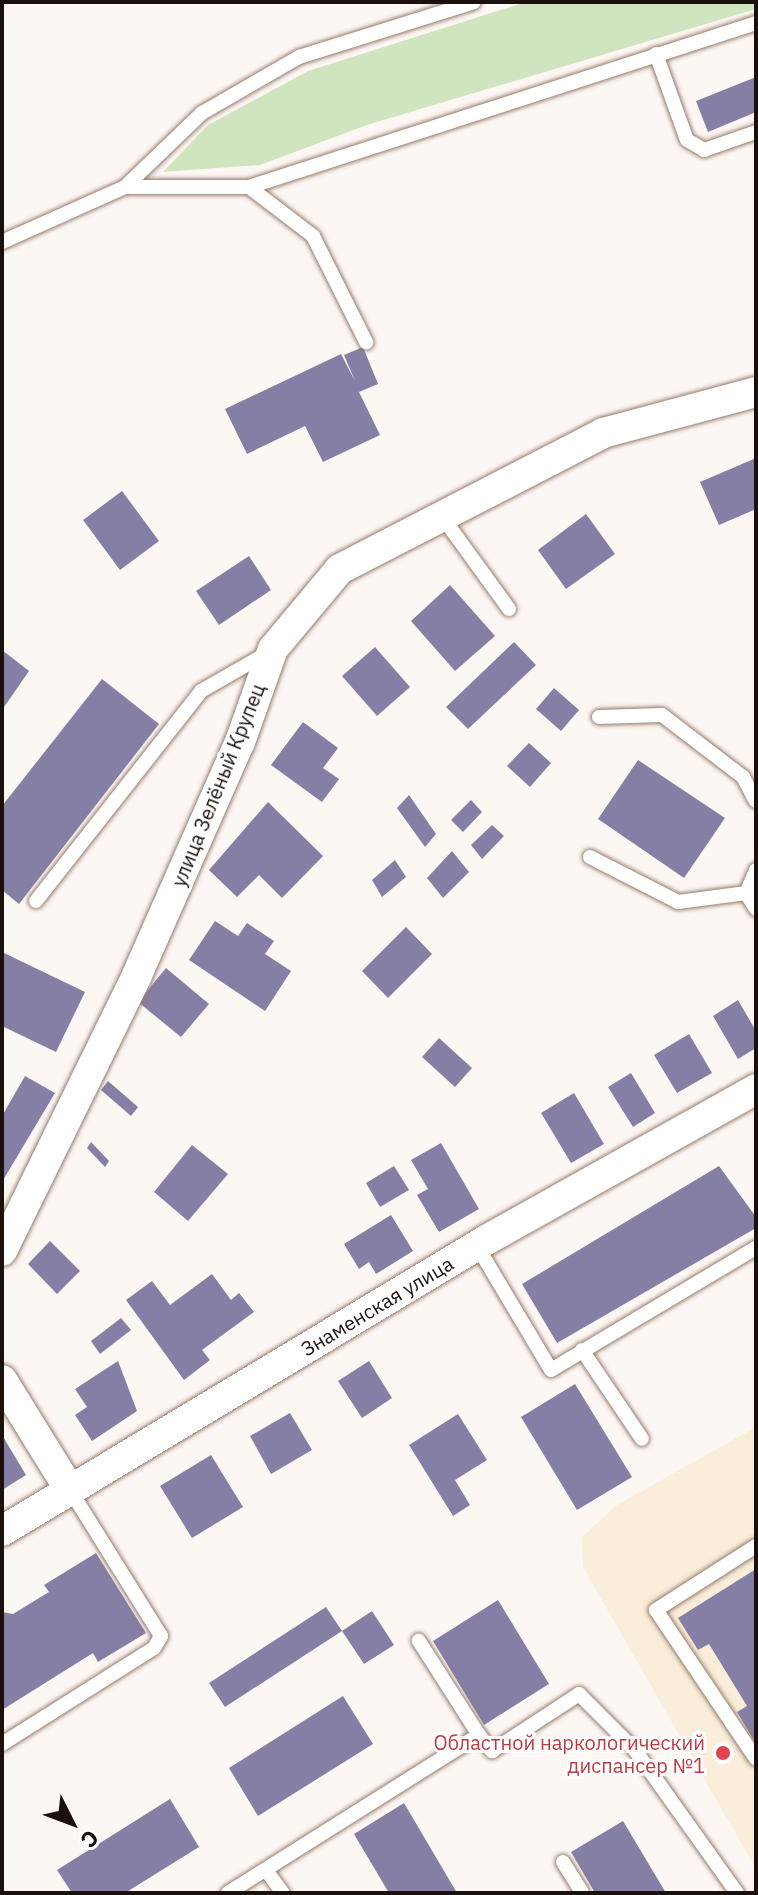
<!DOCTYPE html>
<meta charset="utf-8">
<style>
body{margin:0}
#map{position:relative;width:758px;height:1895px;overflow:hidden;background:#fdf7f4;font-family:"IBM Plex Sans",sans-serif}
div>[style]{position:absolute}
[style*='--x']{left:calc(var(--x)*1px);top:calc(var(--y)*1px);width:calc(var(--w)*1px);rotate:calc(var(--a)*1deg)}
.medical>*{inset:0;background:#faedd9}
.green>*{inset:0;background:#d0e5bf}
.building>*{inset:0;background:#857fa5}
.roads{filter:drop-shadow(0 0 2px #947b6b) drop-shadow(0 0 2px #947b6b)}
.service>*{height:14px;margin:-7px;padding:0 7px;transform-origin:7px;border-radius:7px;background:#fff}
.minor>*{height:30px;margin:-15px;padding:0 15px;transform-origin:15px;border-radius:15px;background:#fff}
.dots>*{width:22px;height:22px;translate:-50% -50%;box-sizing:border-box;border:4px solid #fff;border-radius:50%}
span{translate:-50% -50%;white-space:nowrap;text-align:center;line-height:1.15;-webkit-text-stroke:6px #fff;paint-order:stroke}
.street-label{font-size:20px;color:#1b110c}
.health-label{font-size:20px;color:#be3a42}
.right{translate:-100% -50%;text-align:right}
.frame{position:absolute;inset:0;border:4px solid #1b110c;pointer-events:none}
.north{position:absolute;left:32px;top:1783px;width:80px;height:80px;-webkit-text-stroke:6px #fff;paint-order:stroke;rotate:132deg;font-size:22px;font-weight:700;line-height:32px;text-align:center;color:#1b110c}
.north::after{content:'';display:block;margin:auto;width:28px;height:36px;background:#1b110c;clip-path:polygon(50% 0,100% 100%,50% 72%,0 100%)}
</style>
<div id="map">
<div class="medical">
<i style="clip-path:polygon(756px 1427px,756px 1869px,583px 1567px,582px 1537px,617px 1505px)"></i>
</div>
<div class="green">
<i style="clip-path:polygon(526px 2px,756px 2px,756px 9px,367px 125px,260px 165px,163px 172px,208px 125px,308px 71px)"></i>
</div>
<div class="building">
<i style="clip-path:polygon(756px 77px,756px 112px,708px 132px,696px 101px)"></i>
<i style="clip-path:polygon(363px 347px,378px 384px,359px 392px,380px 435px,323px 462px,305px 426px,247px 454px,225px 409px,341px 354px,355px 381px,344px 355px)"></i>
<i style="clip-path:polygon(756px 458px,756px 509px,719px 525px,700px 482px)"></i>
<i style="clip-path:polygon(122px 491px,159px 541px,120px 570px,83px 520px)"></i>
<i style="clip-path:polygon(586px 514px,615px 554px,566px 589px,538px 550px)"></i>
<i style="clip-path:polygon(249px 556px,271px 590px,219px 625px,196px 591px)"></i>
<i style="clip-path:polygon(450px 585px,495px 636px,455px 671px,411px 621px)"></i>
<i style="clip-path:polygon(514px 642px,536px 665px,468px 729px,446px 707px)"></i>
<i style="clip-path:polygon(375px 647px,410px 687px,377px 716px,342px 676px)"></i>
<i style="clip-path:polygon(2px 650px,29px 671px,2px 710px)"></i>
<i style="clip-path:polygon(102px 679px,159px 724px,19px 904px,2px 890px,2px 806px)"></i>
<i style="clip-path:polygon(554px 688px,579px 710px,561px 731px,536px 709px)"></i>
<i style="clip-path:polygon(303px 722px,338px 748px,323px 768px,339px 779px,322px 802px,271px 765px)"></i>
<i style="clip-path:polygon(529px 743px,551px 763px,530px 787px,507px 766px)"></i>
<i style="clip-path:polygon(638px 760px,725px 818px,684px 878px,598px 819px)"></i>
<i style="clip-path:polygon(409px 795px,436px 834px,425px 847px,397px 808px)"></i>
<i style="clip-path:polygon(471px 800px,482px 812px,463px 832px,451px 820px)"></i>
<i style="clip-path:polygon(268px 802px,323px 856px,282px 898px,259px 875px,237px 897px,209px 870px)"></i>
<i style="clip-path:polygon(492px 825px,504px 836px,482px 859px,471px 845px)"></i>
<i style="clip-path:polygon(452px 851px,469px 872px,443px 898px,427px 878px)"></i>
<i style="clip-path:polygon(395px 860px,406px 877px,382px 897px,372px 880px)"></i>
<i style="clip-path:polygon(215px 921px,238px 936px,247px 923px,274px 941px,265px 954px,291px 971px,265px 1011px,189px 960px)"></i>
<i style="clip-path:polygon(406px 927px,432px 954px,388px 998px,362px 971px)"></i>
<i style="clip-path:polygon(2px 952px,85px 992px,56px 1052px,2px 1026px)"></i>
<i style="clip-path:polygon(166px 968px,209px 1004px,181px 1037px,138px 1002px)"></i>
<i style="clip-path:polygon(738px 1000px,756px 1031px,756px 1048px,738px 1059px,713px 1016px)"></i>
<i style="clip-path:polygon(689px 1034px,712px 1073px,677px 1093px,654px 1055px)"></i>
<i style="clip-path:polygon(439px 1038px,472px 1068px,455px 1087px,422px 1057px)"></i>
<i style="clip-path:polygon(631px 1073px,655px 1113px,633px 1127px,608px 1087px)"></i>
<i style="clip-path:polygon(25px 1076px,55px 1093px,2px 1182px,2px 1116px)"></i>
<i style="clip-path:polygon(108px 1081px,138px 1107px,131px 1116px,101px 1090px)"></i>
<i style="clip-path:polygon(574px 1093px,604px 1144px,571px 1163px,541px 1113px)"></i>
<i style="clip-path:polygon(91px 1142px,109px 1161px,105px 1167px,87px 1148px)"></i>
<i style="clip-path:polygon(441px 1143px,479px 1209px,439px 1232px,417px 1195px,428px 1189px,411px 1160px)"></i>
<i style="clip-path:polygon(192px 1145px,228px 1174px,188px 1221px,154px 1192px)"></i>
<i style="clip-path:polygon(394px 1166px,409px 1190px,380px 1207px,366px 1183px)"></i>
<i style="clip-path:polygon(719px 1166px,756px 1217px,756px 1228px,557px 1343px,522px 1284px)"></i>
<i style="clip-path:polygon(391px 1215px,413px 1251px,376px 1274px,369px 1262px,359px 1269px,344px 1244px)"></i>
<i style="clip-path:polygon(50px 1241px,80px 1271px,57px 1294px,28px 1264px)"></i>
<i style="clip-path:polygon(212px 1274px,231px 1300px,239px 1293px,254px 1312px,202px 1350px,210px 1360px,184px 1380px,126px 1300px,152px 1281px,170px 1305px)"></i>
<i style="clip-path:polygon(121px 1318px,131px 1330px,100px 1354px,91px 1341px)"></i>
<i style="clip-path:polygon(118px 1361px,137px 1411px,92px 1441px,75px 1415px,87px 1407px,75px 1389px)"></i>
<i style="clip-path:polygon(369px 1361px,392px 1398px,362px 1418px,338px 1381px)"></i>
<i style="clip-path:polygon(575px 1384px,632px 1477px,577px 1510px,521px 1417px)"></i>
<i style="clip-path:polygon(290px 1413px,312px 1450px,271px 1474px,250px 1436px)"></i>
<i style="clip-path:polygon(458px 1414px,487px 1460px,455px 1480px,470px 1505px,453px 1516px,409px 1445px)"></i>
<i style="clip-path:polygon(2px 1435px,26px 1475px,2px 1490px)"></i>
<i style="clip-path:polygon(211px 1455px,243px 1507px,192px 1538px,160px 1486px)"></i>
<i style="clip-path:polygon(96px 1553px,146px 1633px,98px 1662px,93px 1653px,2px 1710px,2px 1612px,13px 1614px,49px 1592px,44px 1585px)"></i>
<i style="clip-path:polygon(756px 1569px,756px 1744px,737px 1712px,747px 1706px,709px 1644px,698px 1650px,678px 1618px)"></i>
<i style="clip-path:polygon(498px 1600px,549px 1684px,484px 1725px,433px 1641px)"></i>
<i style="clip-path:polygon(326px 1607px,342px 1631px,225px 1707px,209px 1683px)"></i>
<i style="clip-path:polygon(372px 1611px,394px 1645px,364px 1664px,342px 1631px)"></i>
<i style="clip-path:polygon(343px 1696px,373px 1744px,258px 1816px,229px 1768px)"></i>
<i style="clip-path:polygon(170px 1799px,199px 1847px,125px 1893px,72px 1893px,57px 1870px)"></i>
<i style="clip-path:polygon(404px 1803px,457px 1893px,389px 1893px,354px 1834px)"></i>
<i style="clip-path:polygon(623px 1821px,666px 1893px,595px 1893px,571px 1852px)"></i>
</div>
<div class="roads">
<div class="service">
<i style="--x:656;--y:54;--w:91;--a:70.2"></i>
<i style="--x:687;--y:140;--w:20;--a:30"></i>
<i style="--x:704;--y:150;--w:55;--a:-19.1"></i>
<i style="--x:125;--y:187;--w:107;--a:-43.9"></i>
<i style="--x:202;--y:113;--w:112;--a:-30"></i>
<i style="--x:299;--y:57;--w:183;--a:-17.4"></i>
<i style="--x:249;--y:187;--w:533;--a:-17.92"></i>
<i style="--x:2;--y:242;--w:135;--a:-24.1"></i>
<i style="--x:125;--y:187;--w:124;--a:0"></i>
<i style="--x:249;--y:187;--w:81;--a:37.4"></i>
<i style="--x:313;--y:236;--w:119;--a:63.4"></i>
<i style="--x:441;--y:515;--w:116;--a:54.1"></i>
<i style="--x:599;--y:717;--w:63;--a:-1.8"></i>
<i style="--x:662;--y:715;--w:102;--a:37.4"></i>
<i style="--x:743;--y:777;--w:27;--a:62"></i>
<i style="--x:590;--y:857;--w:99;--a:27.1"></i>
<i style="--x:678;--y:902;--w:69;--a:-7.5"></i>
<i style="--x:756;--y:870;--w:25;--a:113"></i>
<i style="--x:746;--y:893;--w:19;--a:58"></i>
<i style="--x:36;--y:901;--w:267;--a:-51.8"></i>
<i style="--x:201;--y:691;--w:78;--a:-29.8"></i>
<i style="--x:477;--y:1246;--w:144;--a:59.2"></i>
<i style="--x:551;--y:1370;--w:239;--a:-30.8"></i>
<i style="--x:582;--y:1350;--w:107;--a:56"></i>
<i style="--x:756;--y:1546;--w:119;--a:147.4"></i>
<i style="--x:656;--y:1610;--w:179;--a:56.1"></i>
<i style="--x:479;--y:1735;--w:21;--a:51"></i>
<i style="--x:492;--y:1751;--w:104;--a:-33.2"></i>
<i style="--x:579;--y:1694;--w:79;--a:45"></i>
<i style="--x:635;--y:1750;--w:176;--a:54.5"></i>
<i style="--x:2;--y:1744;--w:180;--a:-32.3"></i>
<i style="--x:154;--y:1648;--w:14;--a:-60"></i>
<i style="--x:161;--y:1636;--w:172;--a:-121.9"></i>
<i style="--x:563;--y:1862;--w:36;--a:58"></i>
<i style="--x:266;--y:1870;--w:29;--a:54"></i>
<i style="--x:228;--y:1893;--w:297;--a:-32.2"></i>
<i style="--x:479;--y:1735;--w:112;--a:-122.6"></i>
</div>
<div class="minor">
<i style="--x:2;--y:1251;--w:307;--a:-63.9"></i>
<i style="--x:137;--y:975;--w:255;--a:-66.2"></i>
<i style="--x:240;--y:742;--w:99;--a:-70.5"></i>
<i style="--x:273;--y:649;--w:104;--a:-50.1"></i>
<i style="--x:340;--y:569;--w:296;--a:-27.3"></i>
<i style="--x:603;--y:433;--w:158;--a:-15"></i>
<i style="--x:2;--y:1380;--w:129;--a:58.3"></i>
<i style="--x:2;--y:1531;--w:567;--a:-31"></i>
<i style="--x:488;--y:1239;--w:307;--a:-29.2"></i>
</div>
</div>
<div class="dots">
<i style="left:723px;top:1753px;background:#e0444e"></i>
</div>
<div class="street-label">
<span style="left:218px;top:785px;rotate:-68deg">улица Зелёный Крупец</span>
<span style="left:377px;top:1306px;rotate:-31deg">Знаменская улица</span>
</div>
<div class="health-label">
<span class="right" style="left:705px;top:1754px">Областной наркологический<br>диспансер №1</span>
</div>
<div class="frame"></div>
<div class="north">С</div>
</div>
